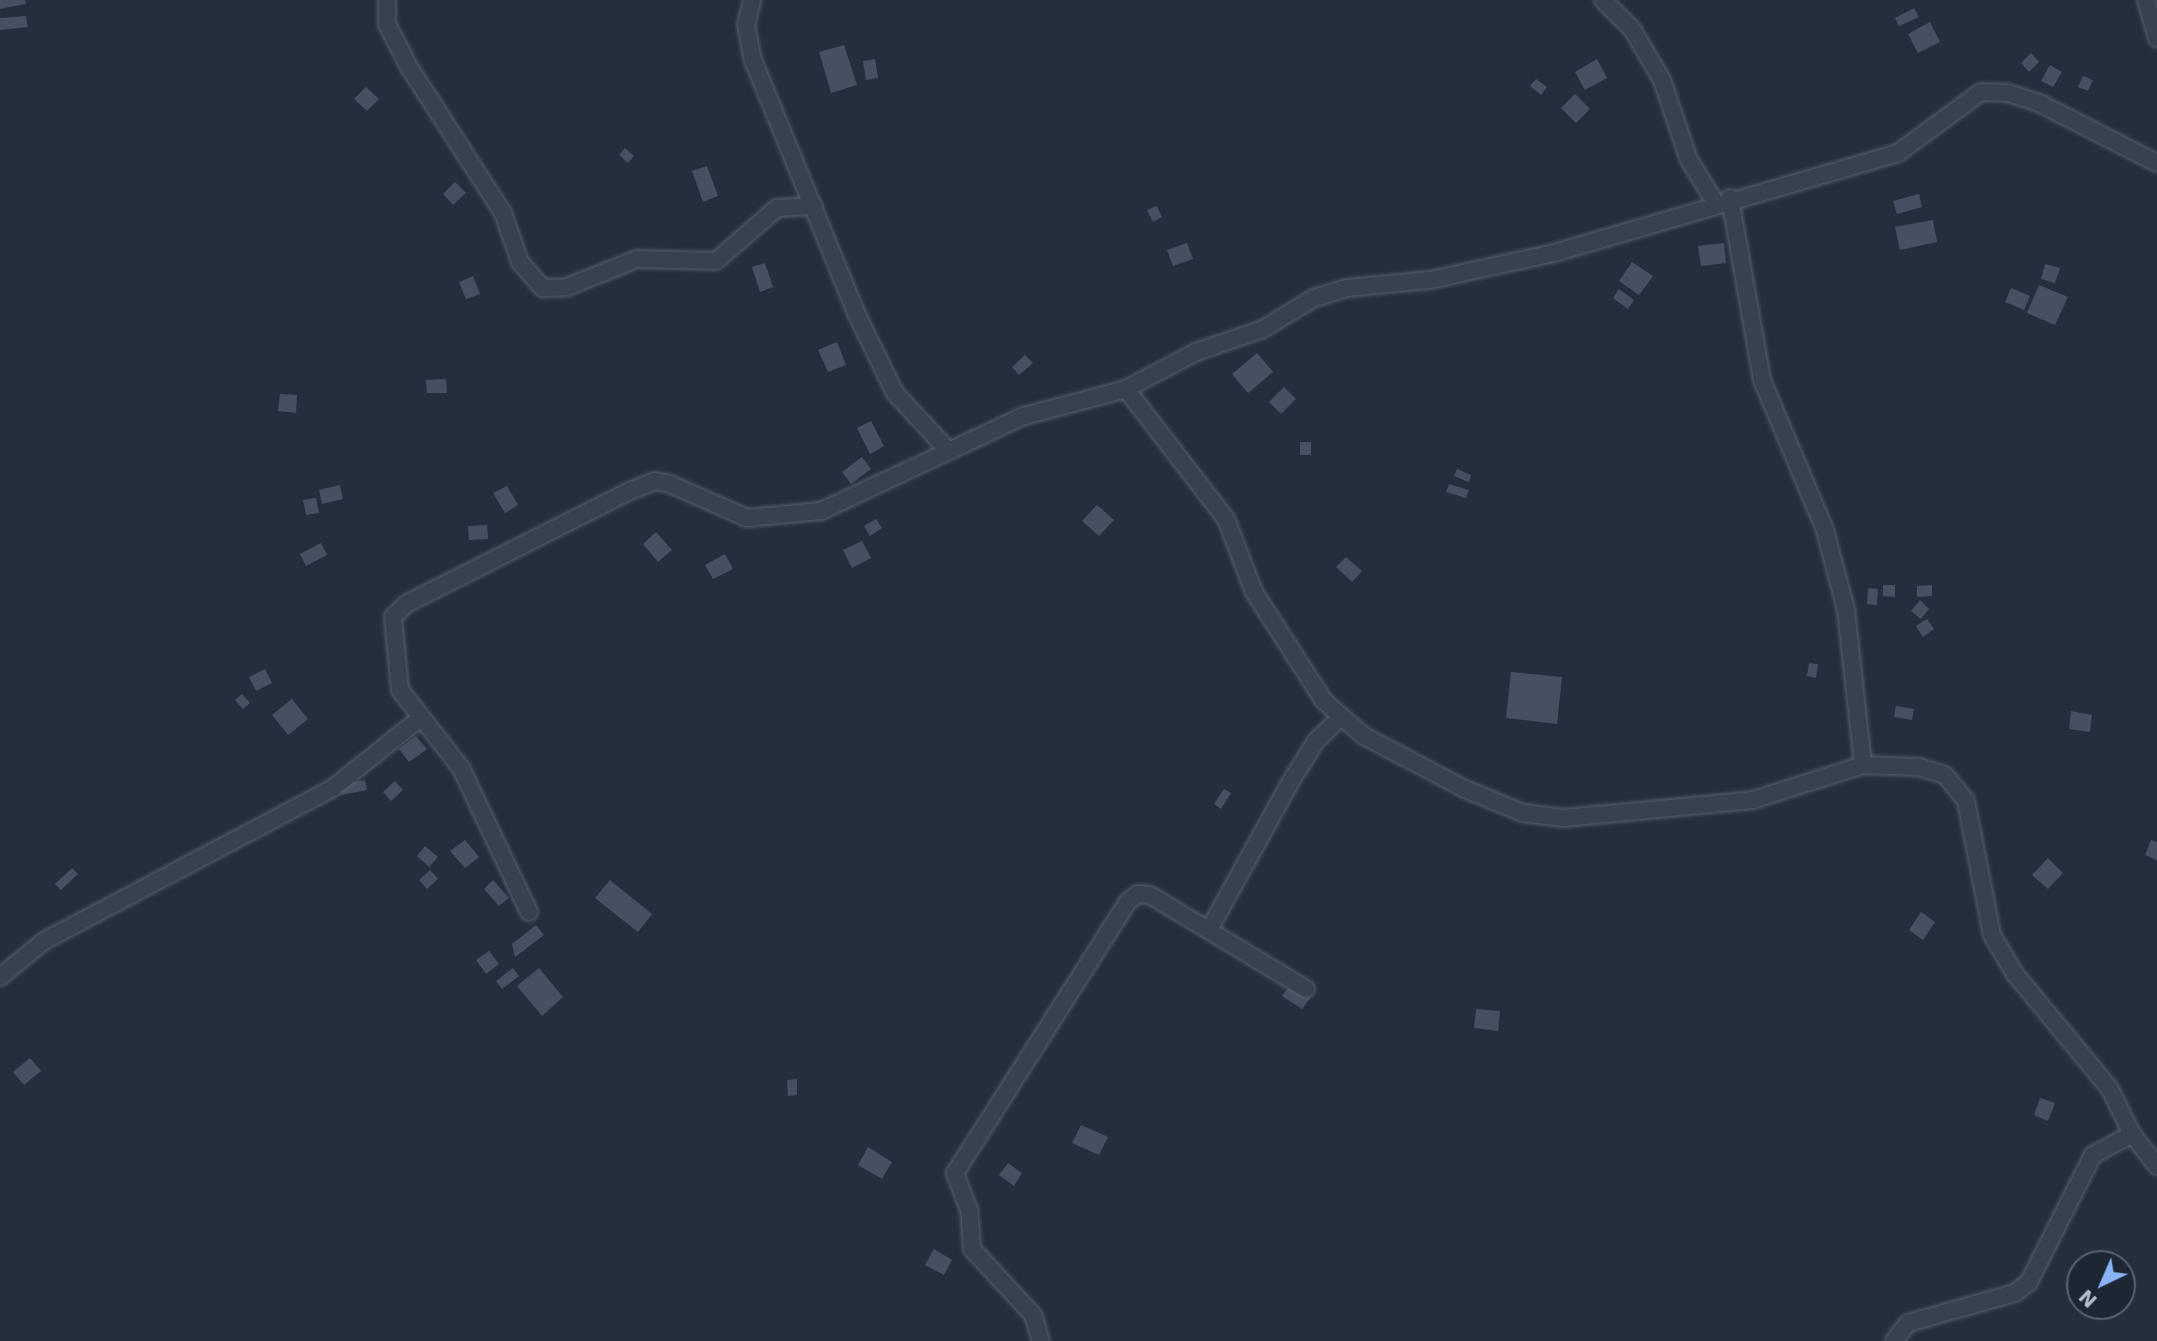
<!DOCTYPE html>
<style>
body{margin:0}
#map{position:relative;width:2157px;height:1341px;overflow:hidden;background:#242f3e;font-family:"DejaVu Sans",sans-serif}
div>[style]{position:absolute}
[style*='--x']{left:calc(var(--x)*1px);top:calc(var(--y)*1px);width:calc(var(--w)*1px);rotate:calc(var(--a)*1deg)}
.building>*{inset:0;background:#455162}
.roads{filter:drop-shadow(0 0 2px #565f6c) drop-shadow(0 0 2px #565f6c)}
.street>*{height:16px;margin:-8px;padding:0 8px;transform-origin:8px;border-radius:8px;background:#38414e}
span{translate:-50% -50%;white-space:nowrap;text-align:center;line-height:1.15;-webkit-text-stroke:5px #1d2633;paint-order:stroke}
.north{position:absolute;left:2066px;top:1250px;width:70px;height:70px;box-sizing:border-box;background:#1d2633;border:2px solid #59626f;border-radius:50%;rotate:224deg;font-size:19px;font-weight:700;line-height:28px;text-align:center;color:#b4bcc9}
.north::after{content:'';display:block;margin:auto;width:24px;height:32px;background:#8ab4f8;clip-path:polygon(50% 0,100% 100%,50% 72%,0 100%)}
</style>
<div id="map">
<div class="building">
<i style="clip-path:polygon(0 0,25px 0,26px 4px,0 9px)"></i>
<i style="clip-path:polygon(1914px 8px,1919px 17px,1899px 26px,1895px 18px)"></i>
<i style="clip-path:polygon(26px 16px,28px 27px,0 30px,0 18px)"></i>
<i style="clip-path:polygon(1930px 22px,1940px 42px,1918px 53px,1908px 34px)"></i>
<i style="clip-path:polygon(844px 45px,857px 85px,831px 93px,819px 52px)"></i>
<i style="clip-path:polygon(2031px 53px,2039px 62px,2029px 72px,2021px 63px)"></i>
<i style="clip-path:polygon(875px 59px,878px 78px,866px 80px,863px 61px)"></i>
<i style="clip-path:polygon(1597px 59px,1607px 78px,1585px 90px,1575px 72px)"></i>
<i style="clip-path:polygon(2050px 65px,2062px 72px,2053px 87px,2041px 81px)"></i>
<i style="clip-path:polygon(2083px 76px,2093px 80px,2088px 91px,2078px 87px)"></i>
<i style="clip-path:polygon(1536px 79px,1547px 87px,1541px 95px,1530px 86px)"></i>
<i style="clip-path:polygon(366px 87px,379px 99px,367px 111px,354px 99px)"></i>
<i style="clip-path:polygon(1575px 94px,1590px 109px,1576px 123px,1561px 108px)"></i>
<i style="clip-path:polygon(625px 148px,634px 156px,628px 163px,619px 155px)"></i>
<i style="clip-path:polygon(707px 166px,718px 196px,703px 202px,692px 171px)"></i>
<i style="clip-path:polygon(455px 182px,466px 193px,453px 205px,443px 194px)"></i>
<i style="clip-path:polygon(1919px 194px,1922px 207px,1897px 214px,1893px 201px)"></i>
<i style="clip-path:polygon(1157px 206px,1162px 217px,1153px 222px,1147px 210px)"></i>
<i style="clip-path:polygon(1933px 220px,1937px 242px,1900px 250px,1895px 227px)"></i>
<i style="clip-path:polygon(1187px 243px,1193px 259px,1173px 266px,1167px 250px)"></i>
<i style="clip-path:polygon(1724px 243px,1726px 263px,1701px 266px,1698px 246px)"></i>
<i style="clip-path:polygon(1632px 262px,1653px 276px,1639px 295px,1619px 281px)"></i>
<i style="clip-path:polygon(765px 263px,773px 287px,760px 292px,752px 267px)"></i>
<i style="clip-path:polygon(2045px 264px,2060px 268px,2055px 283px,2041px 279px)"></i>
<i style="clip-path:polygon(473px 276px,480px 294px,466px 299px,459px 282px)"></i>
<i style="clip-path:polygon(2039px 285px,2068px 297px,2055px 325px,2027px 313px)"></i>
<i style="clip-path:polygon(2011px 288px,2030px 296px,2024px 310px,2005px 302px)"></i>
<i style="clip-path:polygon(1619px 289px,1634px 300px,1628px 309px,1613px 298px)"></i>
<i style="clip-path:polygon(837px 342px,846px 365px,828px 372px,818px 350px)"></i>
<i style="clip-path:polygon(1257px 353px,1273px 372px,1248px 393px,1232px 374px)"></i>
<i style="clip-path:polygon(1025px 355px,1033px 363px,1019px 375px,1012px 367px)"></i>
<i style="clip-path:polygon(446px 379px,447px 393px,427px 393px,426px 380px)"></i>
<i style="clip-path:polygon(1284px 387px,1296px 399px,1281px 414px,1269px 402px)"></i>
<i style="clip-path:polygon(280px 394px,297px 395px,296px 413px,278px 411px)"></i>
<i style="clip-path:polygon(871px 421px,884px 446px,870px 454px,857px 428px)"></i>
<i style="clip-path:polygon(1300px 442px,1311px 442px,1311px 455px,1300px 455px)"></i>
<i style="clip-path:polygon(862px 457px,871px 469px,851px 484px,842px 472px)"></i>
<i style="clip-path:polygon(1457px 469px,1471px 475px,1469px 482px,1454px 476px)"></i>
<i style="clip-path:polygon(1449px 484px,1469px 490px,1466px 498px,1446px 492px)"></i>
<i style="clip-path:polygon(340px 485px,343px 499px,322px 504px,319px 490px)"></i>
<i style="clip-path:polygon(507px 486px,518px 505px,505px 513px,493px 493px)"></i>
<i style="clip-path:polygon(316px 498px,319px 513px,306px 515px,303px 500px)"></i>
<i style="clip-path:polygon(1097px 505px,1114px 520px,1099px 536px,1082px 521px)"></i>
<i style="clip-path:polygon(876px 519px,882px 528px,870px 536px,864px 526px)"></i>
<i style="clip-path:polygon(487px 525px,488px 539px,469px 540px,468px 526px)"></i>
<i style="clip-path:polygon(656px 532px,672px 550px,658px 562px,643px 544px)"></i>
<i style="clip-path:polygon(862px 541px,871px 558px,852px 568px,843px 550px)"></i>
<i style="clip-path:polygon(321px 543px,327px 555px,306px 566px,300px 554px)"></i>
<i style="clip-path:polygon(725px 554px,733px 569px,713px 579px,705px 565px)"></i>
<i style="clip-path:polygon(1346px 557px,1362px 571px,1352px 582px,1336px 567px)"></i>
<i style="clip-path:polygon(1883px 585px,1895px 585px,1895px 597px,1883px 596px)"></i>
<i style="clip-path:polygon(1932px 585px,1932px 596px,1917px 597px,1917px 586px)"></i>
<i style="clip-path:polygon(1868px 588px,1878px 589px,1877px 605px,1867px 604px)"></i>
<i style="clip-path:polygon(1920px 600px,1929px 609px,1921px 619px,1911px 611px)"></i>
<i style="clip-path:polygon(1927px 619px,1934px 629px,1923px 637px,1916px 626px)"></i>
<i style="clip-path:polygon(1809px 663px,1818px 664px,1816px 678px,1807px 676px)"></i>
<i style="clip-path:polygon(265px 669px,272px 683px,256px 691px,249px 677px)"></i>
<i style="clip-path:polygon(1511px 672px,1562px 677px,1557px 724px,1506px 718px)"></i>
<i style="clip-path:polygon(242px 694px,250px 703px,243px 709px,235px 700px)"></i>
<i style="clip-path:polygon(292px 699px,308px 719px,288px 735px,272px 715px)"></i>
<i style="clip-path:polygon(1896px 706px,1914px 709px,1912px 720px,1894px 717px)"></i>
<i style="clip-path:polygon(2071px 711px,2092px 715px,2090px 732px,2069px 729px)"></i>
<i style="clip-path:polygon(416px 736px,427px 749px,409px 762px,399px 749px)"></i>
<i style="clip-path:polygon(365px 780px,367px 790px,342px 795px,340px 785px)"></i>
<i style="clip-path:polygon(395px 781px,403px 790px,391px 801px,383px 792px)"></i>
<i style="clip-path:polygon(1224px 789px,1231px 793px,1221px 809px,1214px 804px)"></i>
<i style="clip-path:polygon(465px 840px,479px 857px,465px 868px,450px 851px)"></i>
<i style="clip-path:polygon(2151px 840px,2157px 842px,2157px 860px,2145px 855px)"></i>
<i style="clip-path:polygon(425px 846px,438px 857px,429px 867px,417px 856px)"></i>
<i style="clip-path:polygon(2048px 858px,2063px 873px,2048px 889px,2032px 875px)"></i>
<i style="clip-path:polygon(72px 868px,78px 874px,61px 890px,55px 884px)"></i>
<i style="clip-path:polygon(430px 870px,438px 879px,427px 889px,419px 880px)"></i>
<i style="clip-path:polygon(493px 880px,509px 898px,499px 906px,484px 889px)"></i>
<i style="clip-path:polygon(610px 880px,652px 914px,638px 932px,595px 898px)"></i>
<i style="clip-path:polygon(1921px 912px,1935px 922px,1923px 940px,1909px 930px)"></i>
<i style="clip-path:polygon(536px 925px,544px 935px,515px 957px,512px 944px)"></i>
<i style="clip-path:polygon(489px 951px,499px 964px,486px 974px,476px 960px)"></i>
<i style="clip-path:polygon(513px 968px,519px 976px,502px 989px,496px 981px)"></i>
<i style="clip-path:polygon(539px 968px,563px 997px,542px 1016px,517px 986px)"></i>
<i style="clip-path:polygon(1291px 984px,1311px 997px,1302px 1009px,1282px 996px)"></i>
<i style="clip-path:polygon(1476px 1009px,1500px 1011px,1498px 1031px,1474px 1028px)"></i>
<i style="clip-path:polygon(30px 1058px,41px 1071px,24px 1085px,13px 1072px)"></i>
<i style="clip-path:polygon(797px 1079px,797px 1095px,788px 1096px,787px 1080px)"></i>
<i style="clip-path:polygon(2040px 1098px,2055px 1103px,2048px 1121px,2034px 1115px)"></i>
<i style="clip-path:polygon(1081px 1125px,1108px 1137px,1099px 1155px,1072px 1143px)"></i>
<i style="clip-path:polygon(868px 1147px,892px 1162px,882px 1179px,858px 1165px)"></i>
<i style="clip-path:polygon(1008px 1163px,1022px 1173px,1014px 1186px,999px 1175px)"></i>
<i style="clip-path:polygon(934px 1249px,952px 1260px,944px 1275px,925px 1265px)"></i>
</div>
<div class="roads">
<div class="street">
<i style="--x:387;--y:0;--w:24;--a:90"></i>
<i style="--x:387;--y:24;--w:48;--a:62.9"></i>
<i style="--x:409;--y:67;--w:174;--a:57.2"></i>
<i style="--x:503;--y:213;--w:52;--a:70.9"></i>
<i style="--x:520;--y:262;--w:35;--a:49"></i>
<i style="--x:543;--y:288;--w:24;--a:-2"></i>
<i style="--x:567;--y:287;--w:75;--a:-21.8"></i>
<i style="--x:637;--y:259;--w:79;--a:1.5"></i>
<i style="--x:716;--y:261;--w:81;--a:-41"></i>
<i style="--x:777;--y:208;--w:37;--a:-3"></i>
<i style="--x:752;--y:0;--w:26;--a:103"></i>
<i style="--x:746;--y:25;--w:36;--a:79"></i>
<i style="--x:753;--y:60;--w:278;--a:67.8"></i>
<i style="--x:858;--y:317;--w:85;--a:64"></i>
<i style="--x:895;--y:393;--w:75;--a:47.2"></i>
<i style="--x:1603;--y:0;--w:41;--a:45"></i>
<i style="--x:1632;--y:29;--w:59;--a:59.5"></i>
<i style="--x:1662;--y:80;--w:84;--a:71.4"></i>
<i style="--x:1689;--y:160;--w:49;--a:58.2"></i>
<i style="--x:2146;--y:0;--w:40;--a:74"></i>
<i style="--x:1730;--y:198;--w:185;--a:80"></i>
<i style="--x:1762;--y:380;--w:163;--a:67.2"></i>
<i style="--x:1825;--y:530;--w:83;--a:75.3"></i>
<i style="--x:1846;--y:610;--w:156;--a:83.7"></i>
<i style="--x:1126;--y:389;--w:164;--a:52.4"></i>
<i style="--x:1226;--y:519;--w:78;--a:69"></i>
<i style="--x:1254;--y:592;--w:130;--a:57.3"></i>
<i style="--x:1324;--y:701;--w:53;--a:41.2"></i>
<i style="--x:1364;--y:736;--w:114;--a:27.7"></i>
<i style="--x:1465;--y:789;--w:63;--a:22.5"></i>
<i style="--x:1523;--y:813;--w:41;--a:7"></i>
<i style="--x:1564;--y:818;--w:190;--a:-5.4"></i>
<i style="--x:1753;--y:800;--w:115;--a:-17.7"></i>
<i style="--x:1863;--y:765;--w:56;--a:2"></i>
<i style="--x:1919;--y:767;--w:27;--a:17"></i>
<i style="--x:1945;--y:775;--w:33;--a:51"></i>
<i style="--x:1966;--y:801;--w:136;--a:79"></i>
<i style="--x:1992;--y:935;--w:45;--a:59.5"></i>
<i style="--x:2015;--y:974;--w:149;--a:50.4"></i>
<i style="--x:2110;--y:1089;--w:50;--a:63.9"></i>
<i style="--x:2132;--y:1134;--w:41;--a:52"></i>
<i style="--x:529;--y:912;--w:159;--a:-115.3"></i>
<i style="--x:461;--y:768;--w:99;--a:-128"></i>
<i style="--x:400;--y:690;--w:73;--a:-95.5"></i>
<i style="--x:393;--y:617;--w:18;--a:-45"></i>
<i style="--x:406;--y:604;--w:253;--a:-26.8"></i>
<i style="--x:632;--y:490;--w:25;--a:-21"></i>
<i style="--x:655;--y:481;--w:15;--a:11"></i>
<i style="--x:670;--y:484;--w:84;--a:23.8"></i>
<i style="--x:747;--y:518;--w:74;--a:-5.4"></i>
<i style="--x:821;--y:511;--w:224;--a:-25.1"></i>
<i style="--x:1024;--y:416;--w:106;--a:-14.8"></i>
<i style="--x:1126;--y:389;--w:79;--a:-27.9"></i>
<i style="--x:1196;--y:352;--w:71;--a:-18.9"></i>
<i style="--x:1263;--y:329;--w:60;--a:-31.3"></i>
<i style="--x:1314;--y:298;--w:34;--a:-17"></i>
<i style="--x:1347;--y:288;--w:83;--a:-5.5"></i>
<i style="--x:1430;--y:280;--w:127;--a:-12.3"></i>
<i style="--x:1554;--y:253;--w:358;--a:-16.2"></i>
<i style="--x:1898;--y:153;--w:103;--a:-36.3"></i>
<i style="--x:1981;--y:92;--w:27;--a:2"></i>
<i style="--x:2008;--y:93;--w:33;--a:18"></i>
<i style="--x:2039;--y:103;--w:132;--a:27"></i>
<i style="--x:1210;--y:928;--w:168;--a:-61.1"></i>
<i style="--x:1291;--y:781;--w:47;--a:-58"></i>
<i style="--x:1316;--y:741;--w:32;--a:-44"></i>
<i style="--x:0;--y:977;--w:57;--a:-39.3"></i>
<i style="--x:44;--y:941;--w:327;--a:-27.9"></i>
<i style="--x:333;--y:788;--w:110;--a:-38.7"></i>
<i style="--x:1041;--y:1341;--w:27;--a:-107"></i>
<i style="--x:1033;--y:1315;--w:90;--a:-132.7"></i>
<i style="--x:972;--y:1249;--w:39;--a:-94"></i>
<i style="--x:969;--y:1210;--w:40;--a:-111"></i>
<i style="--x:955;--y:1173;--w:322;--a:-57.5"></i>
<i style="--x:1128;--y:901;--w:12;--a:-35"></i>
<i style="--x:1138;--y:894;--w:12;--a:5"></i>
<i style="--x:1150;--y:895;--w:182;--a:31.1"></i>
<i style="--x:1894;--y:1341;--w:23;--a:-52"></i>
<i style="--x:1908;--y:1323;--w:111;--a:-15.7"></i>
<i style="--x:2015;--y:1293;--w:18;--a:-38"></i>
<i style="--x:2029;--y:1282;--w:142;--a:-63.3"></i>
<i style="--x:2093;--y:1155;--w:44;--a:-28.3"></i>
</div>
</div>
<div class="north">N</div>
</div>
